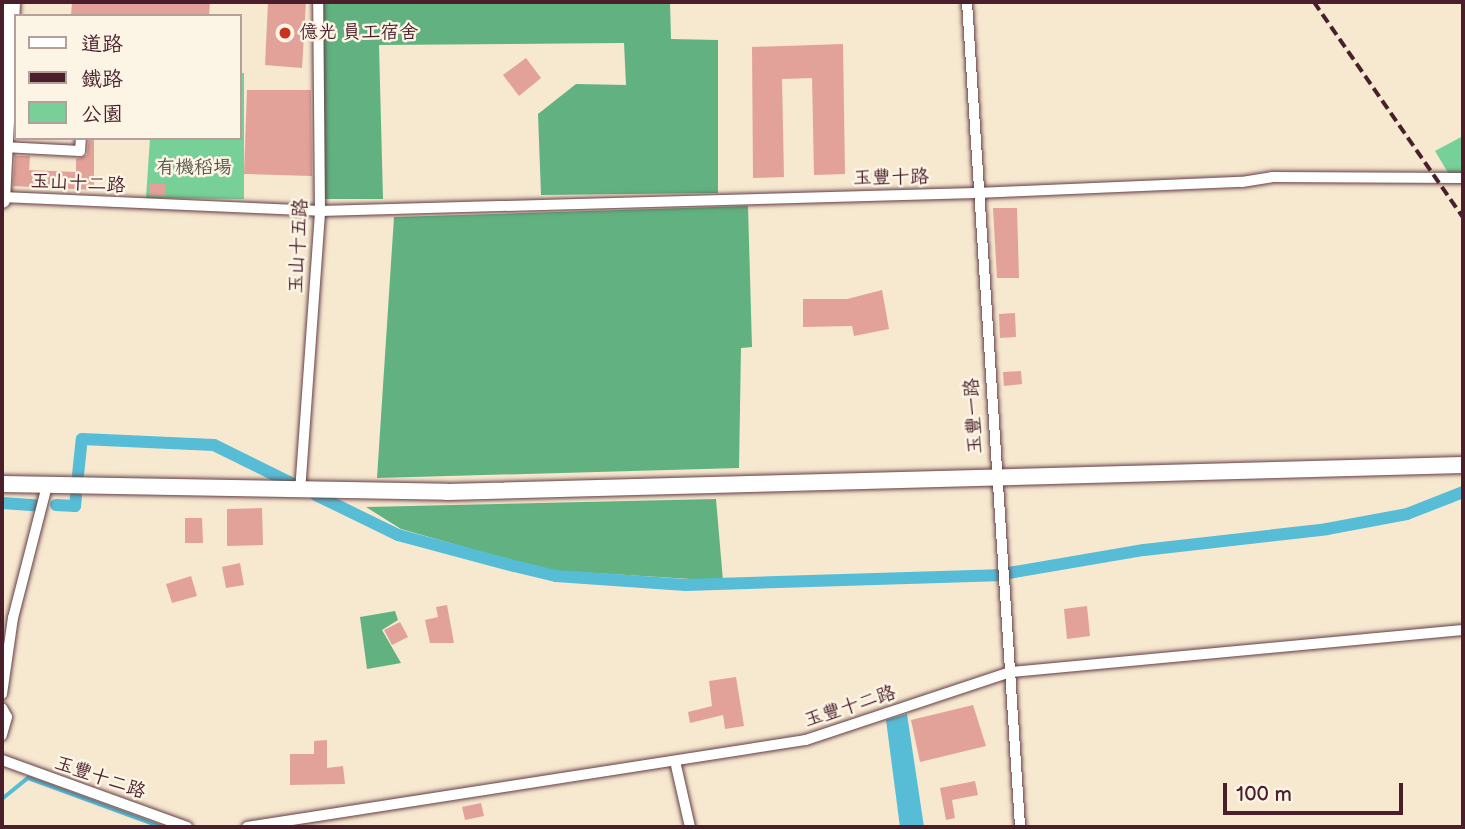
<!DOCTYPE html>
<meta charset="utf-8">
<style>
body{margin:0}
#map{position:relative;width:1465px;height:829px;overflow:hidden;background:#f7e8d0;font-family:"Balsamiq Sans","LXGW WenKai TC",sans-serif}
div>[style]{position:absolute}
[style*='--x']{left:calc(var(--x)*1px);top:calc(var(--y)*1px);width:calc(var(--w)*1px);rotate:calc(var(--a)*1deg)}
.green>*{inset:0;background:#77d097}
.forest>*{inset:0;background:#61b280}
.water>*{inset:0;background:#57bcd5}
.stream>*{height:3.5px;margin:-1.75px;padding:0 1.75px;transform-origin:1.75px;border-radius:1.75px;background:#57bcd5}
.canal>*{height:12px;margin:-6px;padding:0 6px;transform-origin:6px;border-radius:6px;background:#57bcd5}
.building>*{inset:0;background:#e2a299}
.roads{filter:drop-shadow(0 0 2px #643d44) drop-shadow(0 0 2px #643d44)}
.street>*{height:10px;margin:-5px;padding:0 5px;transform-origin:5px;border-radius:5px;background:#fff}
.secondary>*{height:16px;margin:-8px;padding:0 8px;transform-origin:8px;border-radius:8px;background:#fff}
.rail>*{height:3.5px;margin-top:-1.75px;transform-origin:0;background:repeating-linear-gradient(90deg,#4a1f2b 0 10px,transparent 0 15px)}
.dots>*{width:19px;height:19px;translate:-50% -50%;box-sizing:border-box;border:4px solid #fcf5e5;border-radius:50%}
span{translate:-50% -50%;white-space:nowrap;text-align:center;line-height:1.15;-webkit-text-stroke:5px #fcf5e5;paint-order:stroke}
.poi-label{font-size:19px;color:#4a1f2b}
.left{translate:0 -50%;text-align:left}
.park-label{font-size:19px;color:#58544b}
.street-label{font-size:19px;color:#4a1f2b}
.frame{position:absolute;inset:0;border:4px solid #4a1f2b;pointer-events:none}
.legend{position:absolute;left:14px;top:14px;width:228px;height:126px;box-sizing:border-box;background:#fcf5e5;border:2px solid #b59f9b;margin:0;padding:9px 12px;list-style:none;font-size:21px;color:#4a1f2b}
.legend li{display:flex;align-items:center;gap:14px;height:35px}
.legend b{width:35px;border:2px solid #b59f9b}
.scale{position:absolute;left:1223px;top:783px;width:180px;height:32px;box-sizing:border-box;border:4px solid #4a1f2b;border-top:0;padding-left:9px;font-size:21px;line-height:24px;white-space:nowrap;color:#4a1f2b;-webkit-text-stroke:5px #fcf5e5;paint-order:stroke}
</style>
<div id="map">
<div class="green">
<i style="clip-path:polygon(240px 73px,244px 73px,244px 199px,146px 198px,150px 138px,240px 138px)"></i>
<i style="clip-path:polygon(1463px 136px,1463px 174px,1450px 176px,1435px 151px)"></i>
</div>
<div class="forest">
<i style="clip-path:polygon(321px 2px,670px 2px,671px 39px,718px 40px,718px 193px,541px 195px,538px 114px,576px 84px,626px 85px,624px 43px,379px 45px,383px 199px,322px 199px)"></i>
<i style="clip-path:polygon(748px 206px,752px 347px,741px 348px,739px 468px,377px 478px,394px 217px)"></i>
<i style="clip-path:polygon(716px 499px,723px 581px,545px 570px,401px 529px,366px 507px)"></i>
<i style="clip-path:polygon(395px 611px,398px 620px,382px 630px,401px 663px,367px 669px,360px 617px)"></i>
</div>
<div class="water">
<i style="clip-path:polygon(907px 714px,924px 827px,900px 827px,886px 720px)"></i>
</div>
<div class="stream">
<i style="--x:2;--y:799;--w:33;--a:-39"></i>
<i style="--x:28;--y:778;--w:143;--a:20.1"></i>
</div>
<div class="canal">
<i style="--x:78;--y:475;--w:36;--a:-84"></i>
<i style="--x:82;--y:439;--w:132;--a:2.6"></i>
<i style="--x:214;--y:445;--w:93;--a:26.3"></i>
<i style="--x:316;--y:495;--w:91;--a:26"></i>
<i style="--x:398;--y:535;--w:120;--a:15"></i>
<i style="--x:514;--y:566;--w:43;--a:13.4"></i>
<i style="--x:556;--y:576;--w:130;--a:4"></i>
<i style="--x:686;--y:585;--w:311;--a:-1.8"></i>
<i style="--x:997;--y:575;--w:149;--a:-9.7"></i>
<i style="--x:1144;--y:550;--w:184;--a:-6.5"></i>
<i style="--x:1327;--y:529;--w:81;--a:-10.6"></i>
<i style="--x:1407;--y:514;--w:60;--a:-21.4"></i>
<i style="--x:2;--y:503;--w:32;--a:4"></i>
<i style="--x:56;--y:505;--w:19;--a:3"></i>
<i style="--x:75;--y:506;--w:10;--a:-84"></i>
</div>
<div class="building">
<i style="clip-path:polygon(72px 2px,210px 2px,209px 16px,71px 16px)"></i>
<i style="clip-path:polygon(268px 2px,306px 2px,302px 68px,265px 65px)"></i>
<i style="clip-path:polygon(843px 44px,845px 174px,814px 175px,812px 78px,782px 79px,784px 177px,753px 178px,752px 47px)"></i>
<i style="clip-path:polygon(526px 58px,541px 78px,519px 96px,503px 75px)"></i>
<i style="clip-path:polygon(247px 90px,311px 90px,312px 176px,244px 174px)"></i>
<i style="clip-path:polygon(89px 138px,94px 138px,94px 190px,13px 186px,15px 156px,30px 156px,29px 170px,76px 172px,76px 159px,87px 155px)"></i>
<i style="clip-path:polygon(150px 184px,166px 184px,165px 196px,149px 196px)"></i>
<i style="clip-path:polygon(993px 208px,1017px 208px,1019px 278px,997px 278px)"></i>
<i style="clip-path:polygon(882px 290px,889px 329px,854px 336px,852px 326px,803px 327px,803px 299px,847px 299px)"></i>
<i style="clip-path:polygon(1015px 313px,1016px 337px,1000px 338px,999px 314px)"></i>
<i style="clip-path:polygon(1021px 371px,1022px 384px,1004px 386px,1003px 372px)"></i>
<i style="clip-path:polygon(262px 508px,263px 545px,227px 546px,227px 509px)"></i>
<i style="clip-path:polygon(185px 518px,202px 518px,203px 543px,185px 543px)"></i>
<i style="clip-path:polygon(240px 563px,244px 585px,226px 588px,222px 567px)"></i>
<i style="clip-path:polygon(191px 576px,197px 596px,172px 603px,166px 584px)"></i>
<i style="clip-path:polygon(447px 605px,454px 643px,430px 643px,425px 620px,438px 617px,436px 607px)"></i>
<i style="clip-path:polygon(1087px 606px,1090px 636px,1067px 639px,1064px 609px)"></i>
<i style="clip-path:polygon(400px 622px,408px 637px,392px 645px,384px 630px)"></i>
<i style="clip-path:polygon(736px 677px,744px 726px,725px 729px,723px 715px,690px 723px,688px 712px,712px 706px,709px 681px)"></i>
<i style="clip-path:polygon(973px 705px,986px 746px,920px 762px,911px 720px)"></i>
<i style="clip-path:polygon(327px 740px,327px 768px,343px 766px,345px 784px,290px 785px,290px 754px,314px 754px,314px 741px)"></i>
<i style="clip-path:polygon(975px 781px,978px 795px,952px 800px,955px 818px,946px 820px,940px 788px)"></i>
<i style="clip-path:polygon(481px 803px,484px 816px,465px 820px,462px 807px)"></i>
</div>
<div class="roads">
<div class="street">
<i style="--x:967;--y:2;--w:827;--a:86.32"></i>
<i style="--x:3;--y:147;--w:77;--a:3"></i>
<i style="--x:80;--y:151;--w:13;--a:-86"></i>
<i style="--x:2;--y:197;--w:318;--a:2.5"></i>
<i style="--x:320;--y:211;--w:656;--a:-1.57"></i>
<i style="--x:976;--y:193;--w:266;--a:-2.4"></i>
<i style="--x:1242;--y:182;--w:30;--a:-9"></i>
<i style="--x:1272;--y:177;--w:191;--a:0.3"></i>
<i style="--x:300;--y:492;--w:282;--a:-85.9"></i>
<i style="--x:320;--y:211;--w:209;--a:-90.5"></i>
<i style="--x:2;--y:694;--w:77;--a:-81.8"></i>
<i style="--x:13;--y:618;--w:136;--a:-75.6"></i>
<i style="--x:2;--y:708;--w:10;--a:61"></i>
<i style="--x:7;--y:717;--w:19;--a:106"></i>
<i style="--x:2;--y:760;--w:197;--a:19.9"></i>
<i style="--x:675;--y:761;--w:68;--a:77.2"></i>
<i style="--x:247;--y:827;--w:566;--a:-8.85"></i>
<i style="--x:806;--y:740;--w:216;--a:-18.4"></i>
<i style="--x:1011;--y:672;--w:454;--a:-5.3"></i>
</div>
<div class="secondary">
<i style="--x:2;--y:200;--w:198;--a:-87.1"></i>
<i style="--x:2;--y:484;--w:445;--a:1"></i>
<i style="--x:447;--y:492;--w:1016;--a:-1.52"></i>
</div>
</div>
<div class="rail">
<i style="--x:1314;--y:2;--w:262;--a:55.3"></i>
</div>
<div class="dots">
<i style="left:285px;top:33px;background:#c8321e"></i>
</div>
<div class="poi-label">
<span class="left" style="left:299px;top:33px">億光 員工宿舍</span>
</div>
<div class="park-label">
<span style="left:194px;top:168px">有機稻場</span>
</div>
<div class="street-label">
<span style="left:891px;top:178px;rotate:-1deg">玉豐十路</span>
<span style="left:78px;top:184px;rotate:3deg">玉山十二路</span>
<span style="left:299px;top:246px;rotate:-87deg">玉山十五路</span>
<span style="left:974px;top:416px;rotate:-93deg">玉豐一路</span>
<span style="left:850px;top:707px;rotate:-18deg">玉豐十二路</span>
<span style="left:100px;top:778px;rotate:19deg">玉豐十二路</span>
</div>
<div class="frame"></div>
<ul class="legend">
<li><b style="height:9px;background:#fff"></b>道路</li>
<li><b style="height:9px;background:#4a1f2b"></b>鐵路</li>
<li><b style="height:19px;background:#77d097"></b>公園</li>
</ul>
<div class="scale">100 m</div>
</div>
